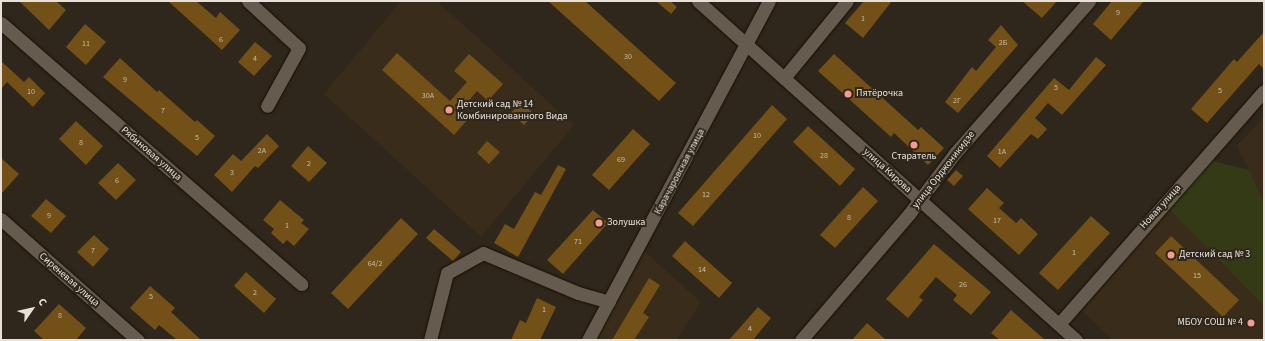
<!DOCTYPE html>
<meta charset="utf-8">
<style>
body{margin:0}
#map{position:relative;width:1265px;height:341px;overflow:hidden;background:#2f271b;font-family:"Source Sans 3",sans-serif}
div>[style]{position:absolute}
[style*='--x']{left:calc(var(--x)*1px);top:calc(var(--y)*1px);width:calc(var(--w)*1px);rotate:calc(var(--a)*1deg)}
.built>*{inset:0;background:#392c1b}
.green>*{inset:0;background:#343916}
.building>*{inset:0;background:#725018}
.roads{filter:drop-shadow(0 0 1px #170f05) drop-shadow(0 0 1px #170f05)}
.minor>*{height:13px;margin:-6.5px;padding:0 6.5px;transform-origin:6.5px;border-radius:6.5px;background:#655b4e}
.dots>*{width:11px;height:11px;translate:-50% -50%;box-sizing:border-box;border:2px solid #2f271b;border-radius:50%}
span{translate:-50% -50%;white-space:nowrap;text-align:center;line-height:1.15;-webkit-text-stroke:4px #2f271b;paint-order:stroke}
.number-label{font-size:8px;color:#cabdaa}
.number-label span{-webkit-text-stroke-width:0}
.poi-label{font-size:10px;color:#e7e1da}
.left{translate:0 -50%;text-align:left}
.right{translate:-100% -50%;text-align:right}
.street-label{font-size:10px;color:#e7e1da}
.frame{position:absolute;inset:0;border:2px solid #e7e1da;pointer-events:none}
.north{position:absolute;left:12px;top:289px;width:40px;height:40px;-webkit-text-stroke:3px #2f271b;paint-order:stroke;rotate:56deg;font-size:11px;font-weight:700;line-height:16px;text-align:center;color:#e7e1da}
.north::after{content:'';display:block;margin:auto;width:14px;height:18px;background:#e7e1da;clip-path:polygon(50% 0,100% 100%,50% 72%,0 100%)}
</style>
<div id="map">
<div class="built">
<i style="clip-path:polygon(401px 1px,437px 1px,574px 125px,481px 237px,324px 94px)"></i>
<i style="clip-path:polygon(1264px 117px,1264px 202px,1237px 146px)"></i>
<i style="clip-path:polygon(1169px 209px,1264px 306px,1264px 340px,1113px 340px,1082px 311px)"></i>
<i style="clip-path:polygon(644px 251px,701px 302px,677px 340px,596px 340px)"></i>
</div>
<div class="green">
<i style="clip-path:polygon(1209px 160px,1249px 170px,1264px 202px,1264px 306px,1169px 209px)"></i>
</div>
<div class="building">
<i style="clip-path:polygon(19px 1px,56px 1px,66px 10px,49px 30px)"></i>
<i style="clip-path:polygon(168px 1px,196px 1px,216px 18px,220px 12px,240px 30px,222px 50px)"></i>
<i style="clip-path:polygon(548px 1px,585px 1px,676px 83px,659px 101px)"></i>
<i style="clip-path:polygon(656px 1px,670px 1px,677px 7px,671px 14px)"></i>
<i style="clip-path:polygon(864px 1px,892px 1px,863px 38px,845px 23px)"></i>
<i style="clip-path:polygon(1022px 1px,1057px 1px,1042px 18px)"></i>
<i style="clip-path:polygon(1112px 1px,1144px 1px,1111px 40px,1093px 24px)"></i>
<i style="clip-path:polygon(85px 24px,106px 42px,86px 65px,66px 47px)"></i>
<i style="clip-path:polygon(1001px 25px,1018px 45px,958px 113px,945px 102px,972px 67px,976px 71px,996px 47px,988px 40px)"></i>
<i style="clip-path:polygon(1264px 32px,1264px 69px,1259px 64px,1207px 123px,1191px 109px,1234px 59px,1237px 62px)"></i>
<i style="clip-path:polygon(255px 42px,272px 56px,254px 76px,238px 62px)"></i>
<i style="clip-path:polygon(397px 53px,450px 101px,467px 82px,454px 71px,469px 54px,503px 84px,488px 101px,477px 91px,461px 110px,469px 118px,454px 135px,382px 70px)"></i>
<i style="clip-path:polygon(834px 54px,918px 130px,921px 127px,944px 148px,928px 165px,894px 133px,891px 137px,818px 71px)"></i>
<i style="clip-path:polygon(1096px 57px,1106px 65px,1062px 115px,1048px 103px,1035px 118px,1047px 129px,1038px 139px,1031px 134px,1000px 168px,987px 156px,1054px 78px,1069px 90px)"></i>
<i style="clip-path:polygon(120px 58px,157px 92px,159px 90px,195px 122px,197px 120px,215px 136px,197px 156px,103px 77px)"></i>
<i style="clip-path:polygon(1px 61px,24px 82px,29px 77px,45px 93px,33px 107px,7px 82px,1px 89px)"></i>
<i style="clip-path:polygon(521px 102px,534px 114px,524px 125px,511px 113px)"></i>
<i style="clip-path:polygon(772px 105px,787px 119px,693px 226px,678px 213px)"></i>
<i style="clip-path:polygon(76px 121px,103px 146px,86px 165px,59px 139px)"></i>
<i style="clip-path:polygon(808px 126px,855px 169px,840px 186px,793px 142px)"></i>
<i style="clip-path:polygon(633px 129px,650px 144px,609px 190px,592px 175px)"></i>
<i style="clip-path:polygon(267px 134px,279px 146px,258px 168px,255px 166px,232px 192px,214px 175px,233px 154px,241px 161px)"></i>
<i style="clip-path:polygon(487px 141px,500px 152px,489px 164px,477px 153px)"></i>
<i style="clip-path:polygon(308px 146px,327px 163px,309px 182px,291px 166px)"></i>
<i style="clip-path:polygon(1px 158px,19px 174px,1px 194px)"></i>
<i style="clip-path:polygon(118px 163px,136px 180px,116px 200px,98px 183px)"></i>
<i style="clip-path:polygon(558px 165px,566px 169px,518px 257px,494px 243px,505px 224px,514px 229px,535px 192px,541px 195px)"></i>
<i style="clip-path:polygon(956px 170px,963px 176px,954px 186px,947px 180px)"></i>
<i style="clip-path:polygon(863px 187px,878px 201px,835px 248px,820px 235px)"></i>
<i style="clip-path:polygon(987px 188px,1004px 203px,999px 208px,1016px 223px,1021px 218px,1038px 234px,1019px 255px,968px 209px)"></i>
<i style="clip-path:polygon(46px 199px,66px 216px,51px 233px,31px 216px)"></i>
<i style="clip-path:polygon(280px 200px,304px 220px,301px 223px,309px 229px,294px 246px,287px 240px,283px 244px,271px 233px,274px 229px,263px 220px)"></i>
<i style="clip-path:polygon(593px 210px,608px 223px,563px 274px,547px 260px)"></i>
<i style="clip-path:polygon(1091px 216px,1110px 233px,1058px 290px,1039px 273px)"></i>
<i style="clip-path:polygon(401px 218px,418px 234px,348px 309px,331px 293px)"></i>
<i style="clip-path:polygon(434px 229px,461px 252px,453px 261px,426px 238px)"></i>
<i style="clip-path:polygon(94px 235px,109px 249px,93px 267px,77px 252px)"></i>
<i style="clip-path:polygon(1171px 236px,1239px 300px,1223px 317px,1155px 253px)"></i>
<i style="clip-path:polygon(685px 241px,732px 283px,719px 298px,672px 256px)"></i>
<i style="clip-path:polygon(934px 244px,991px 292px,971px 315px,953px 300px,957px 295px,936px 277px,919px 297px,923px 300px,908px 318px,886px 299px)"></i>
<i style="clip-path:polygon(246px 272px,276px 299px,264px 313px,234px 286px)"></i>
<i style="clip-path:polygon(649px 278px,660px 285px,643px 313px,649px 317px,634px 340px,612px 340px)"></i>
<i style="clip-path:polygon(150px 286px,175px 308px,171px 312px,201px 340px,177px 340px,159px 325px,155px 330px,130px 308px)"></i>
<i style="clip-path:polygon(537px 298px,556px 307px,540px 340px,511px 340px,520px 320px,526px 323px)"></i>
<i style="clip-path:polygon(59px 304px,86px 328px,76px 340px,44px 340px,34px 331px)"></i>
<i style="clip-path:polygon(758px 307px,771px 318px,753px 340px,729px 340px)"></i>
<i style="clip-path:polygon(1011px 310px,1045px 340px,1000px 340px,991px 333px)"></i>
<i style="clip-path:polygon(867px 323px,886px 340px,852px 340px)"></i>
</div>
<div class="roads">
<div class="minor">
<i style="--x:248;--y:1;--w:69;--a:42.7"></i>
<i style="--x:299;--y:48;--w:66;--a:118.9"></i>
<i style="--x:698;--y:1;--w:508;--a:41.89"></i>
<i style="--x:1;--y:23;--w:398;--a:41"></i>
<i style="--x:784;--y:78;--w:99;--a:-50.7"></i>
<i style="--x:1;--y:219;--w:183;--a:41.5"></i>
<i style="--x:1059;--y:324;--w:310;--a:-48.7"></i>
<i style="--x:430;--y:340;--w:69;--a:-75.8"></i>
<i style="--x:447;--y:273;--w:41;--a:-29.1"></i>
<i style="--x:483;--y:253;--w:103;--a:22.8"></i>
<i style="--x:578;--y:293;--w:32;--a:16"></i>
<i style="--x:588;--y:340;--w:384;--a:-61.9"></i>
<i style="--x:801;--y:340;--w:166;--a:-49.4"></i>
<i style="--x:909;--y:214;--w:76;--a:-53"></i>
<i style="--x:955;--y:153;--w:203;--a:-48.6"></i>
</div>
</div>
<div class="dots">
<i style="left:848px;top:94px;background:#f59c90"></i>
<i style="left:449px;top:110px;background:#f59c90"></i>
<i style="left:914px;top:145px;background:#f59c90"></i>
<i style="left:599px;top:223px;background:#f59c90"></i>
<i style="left:1171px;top:255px;background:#f59c90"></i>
<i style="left:1251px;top:323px;background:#f59c90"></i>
</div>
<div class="number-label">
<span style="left:1118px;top:13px">9</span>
<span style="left:863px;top:19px">1</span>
<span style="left:221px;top:40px">6</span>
<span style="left:1003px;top:43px">2Б</span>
<span style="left:86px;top:44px">11</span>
<span style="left:628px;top:57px">30</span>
<span style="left:255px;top:59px">4</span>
<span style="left:125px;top:80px">9</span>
<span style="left:1056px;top:88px">5</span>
<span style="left:1220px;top:91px">5</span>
<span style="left:31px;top:92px">10</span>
<span style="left:428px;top:96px">30А</span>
<span style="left:957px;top:101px">2Г</span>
<span style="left:163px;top:111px">7</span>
<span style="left:757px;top:136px">10</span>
<span style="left:197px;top:138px">5</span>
<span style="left:81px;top:143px">8</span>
<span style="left:262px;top:151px">2А</span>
<span style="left:1002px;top:152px">1А</span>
<span style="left:824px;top:156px">28</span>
<span style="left:621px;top:160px">69</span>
<span style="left:309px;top:164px">2</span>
<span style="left:232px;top:173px">3</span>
<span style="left:117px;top:181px">6</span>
<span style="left:706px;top:195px">12</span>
<span style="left:49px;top:216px">9</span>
<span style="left:849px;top:218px">8</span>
<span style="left:997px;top:221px">17</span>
<span style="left:287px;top:226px">1</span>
<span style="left:578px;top:242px">71</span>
<span style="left:93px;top:251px">7</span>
<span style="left:1074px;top:253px">1</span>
<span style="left:375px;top:264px">64/2</span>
<span style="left:702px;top:270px">14</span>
<span style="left:1197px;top:276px">15</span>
<span style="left:963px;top:285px">26</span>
<span style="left:255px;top:293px">2</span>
<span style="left:151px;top:297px">5</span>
<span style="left:544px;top:310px">1</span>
<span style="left:60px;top:316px">8</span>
<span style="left:750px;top:329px">4</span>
</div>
<div class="poi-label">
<span class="left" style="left:856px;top:94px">Пятёрочка</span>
<span class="left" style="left:457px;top:110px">Детский сад № 14<br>Комбинированного Вида</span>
<span style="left:914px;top:157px">Старатель</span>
<span class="left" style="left:607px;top:223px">Золушка</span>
<span class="left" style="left:1179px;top:255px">Детский сад № 3</span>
<span class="right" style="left:1243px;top:323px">МБОУ СОШ № 4</span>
</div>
<div class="street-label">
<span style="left:151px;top:154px;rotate:41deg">Рябиновая улица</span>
<span style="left:944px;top:170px;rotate:-52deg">улица Орджоникидзе</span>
<span style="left:887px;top:171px;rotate:42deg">улица Кирова</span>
<span style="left:680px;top:172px;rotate:-62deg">Карачаровская улица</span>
<span style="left:1161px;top:207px;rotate:-48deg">Новая улица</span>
<span style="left:69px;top:280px;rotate:41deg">Сиреневая улица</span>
</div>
<div class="frame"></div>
<div class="north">С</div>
</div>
